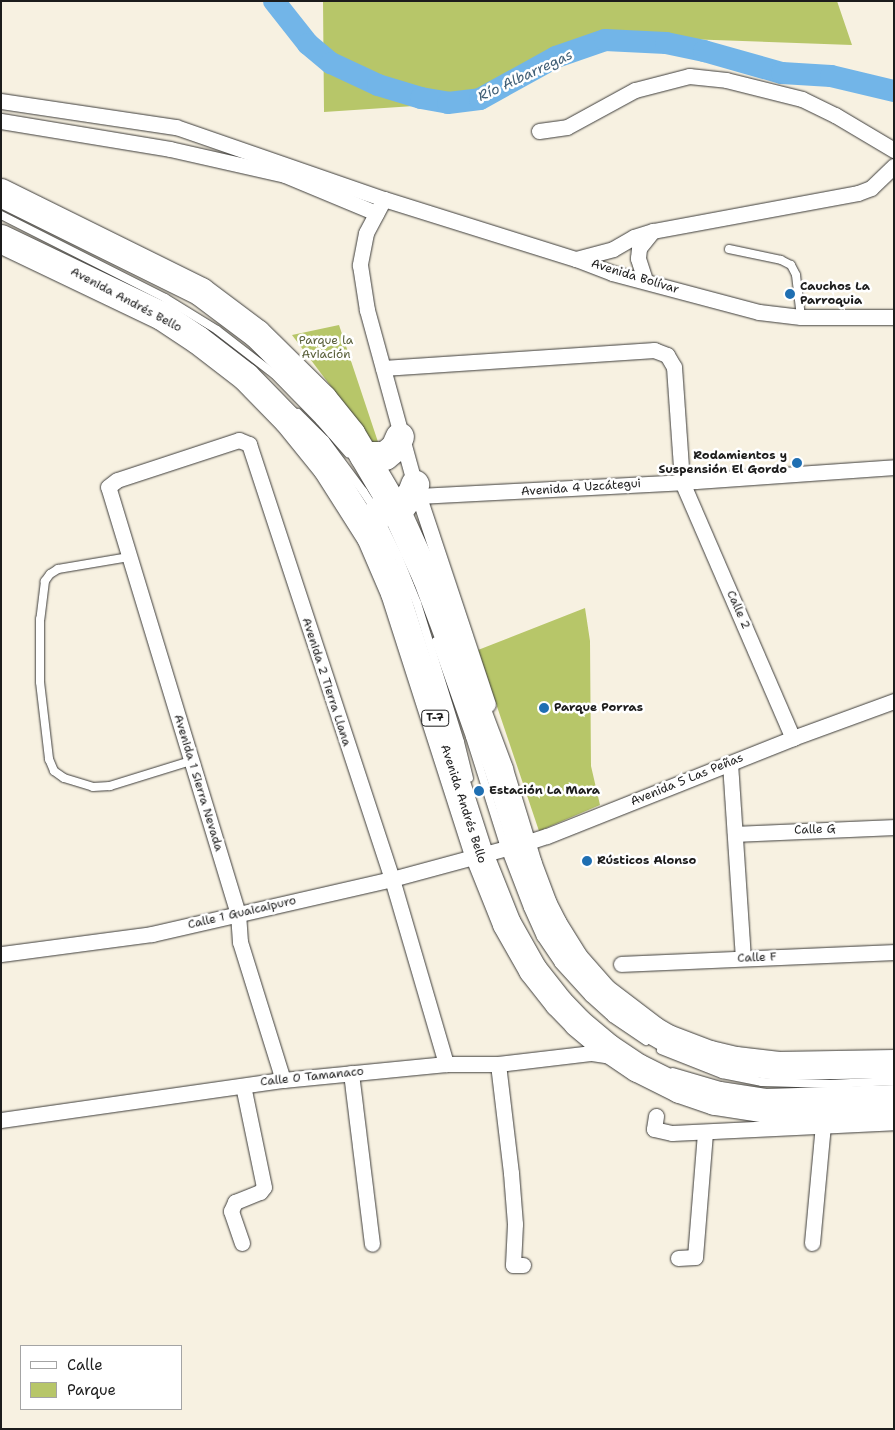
<!DOCTYPE html>
<meta charset="utf-8">
<style>
body{margin:0}
#map{position:relative;width:895px;height:1430px;overflow:hidden;background:#f7f1e1;font-family:"Shantell Sans",sans-serif}
div>[style]{position:absolute}
[style*='--x']{left:calc(var(--x)*1px);top:calc(var(--y)*1px);width:calc(var(--w)*1px);rotate:calc(var(--a)*1deg)}
.green>*{inset:0;background:#b7c669}
.river>*{height:22px;margin:-11px;padding:0 11px;transform-origin:11px;border-radius:11px;background:#72b5e8}
.roads{filter:drop-shadow(0 0 1px #3d3c3a) drop-shadow(0 0 1px #3d3c3a)}
.lane>*{height:8px;margin:-4px;padding:0 4px;transform-origin:4px;border-radius:4px;background:#fff}
.street>*{height:15px;margin:-7.5px;padding:0 7.5px;transform-origin:7.5px;border-radius:7.5px;background:#fff}
.highway>*{height:28px;margin:-14px;padding:0 14px;transform-origin:14px;border-radius:14px;background:#fff}
.dots>*{width:14px;height:14px;translate:-50% -50%;box-sizing:border-box;border:2px solid #fff;border-radius:50%}
span{translate:-50% -50%;white-space:nowrap;text-align:center;line-height:1.15;-webkit-text-stroke:5px #fff;paint-order:stroke}
.shield-label span{padding:1px 4px;background:#fff;border:1px solid;border-radius:4px;-webkit-text-stroke-width:0}
.shield-label{font-size:11px;color:#1c1c1c;font-weight:700}
.street-label{font-size:12px;color:#1c1c1c}
.poi-label{font-size:12px;color:#1c1c1c;font-weight:700}
.left{translate:0 -50%;text-align:left}
.right{translate:-100% -50%;text-align:right}
.park-label{font-size:12px;color:#5a603b}
.water-label{font-size:14px;color:#436178;font-style:italic}
.frame{position:absolute;inset:0;border:2px solid #1c1c1c;pointer-events:none}
.legend{position:absolute;left:20px;top:1345px;width:162px;height:65px;box-sizing:border-box;background:#fff;border:1px solid #a4a4a4;margin:0;padding:6px 9px;list-style:none;font-size:15px;color:#1c1c1c}
.legend li{display:flex;align-items:center;gap:10px;height:25px}
.legend b{width:25px;border:1px solid #a4a4a4}
</style>
<div id="map">
<div class="green">
<i style="clip-path:polygon(323px 1px,837px 1px,852px 45px,629px 37px,594px 41px,474px 102px,324px 112px)"></i>
<i style="clip-path:polygon(339px 325px,382px 454px,292px 335px)"></i>
<i style="clip-path:polygon(585px 608px,590px 641px,591px 766px,600px 805px,539px 831px,478px 650px)"></i>
</div>
<div class="river">
<i style="--x:274;--y:1;--w:55;--a:51.7"></i>
<i style="--x:308;--y:44;--w:30;--a:40"></i>
<i style="--x:331;--y:63;--w:52;--a:25.1"></i>
<i style="--x:378;--y:85;--w:45;--a:16.8"></i>
<i style="--x:421;--y:98;--w:27;--a:10"></i>
<i style="--x:448;--y:103;--w:32;--a:-7"></i>
<i style="--x:480;--y:99;--w:87;--a:-28.9"></i>
<i style="--x:556;--y:57;--w:52;--a:-19.1"></i>
<i style="--x:605;--y:40;--w:61;--a:2.8"></i>
<i style="--x:666;--y:43;--w:39;--a:12"></i>
<i style="--x:704;--y:51;--w:81;--a:15.8"></i>
<i style="--x:782;--y:73;--w:49;--a:3.5"></i>
<i style="--x:831;--y:76;--w:65;--a:13.4"></i>
</div>
<div class="roads">
<div class="lane">
<i style="--x:1;--y:215;--w:184;--a:26.8"></i>
<i style="--x:165;--y:298;--w:61;--a:31.6"></i>
<i style="--x:217;--y:330;--w:72;--a:37.7"></i>
<i style="--x:274;--y:374;--w:66;--a:45.6"></i>
<i style="--x:320;--y:421;--w:43;--a:48.8"></i>
<i style="--x:729;--y:249;--w:53;--a:11.9"></i>
<i style="--x:781;--y:260;--w:11;--a:27"></i>
<i style="--x:791;--y:265;--w:11;--a:63"></i>
<i style="--x:796;--y:275;--w:42;--a:83.2"></i>
<i style="--x:298;--y:413;--w:38;--a:45"></i>
<i style="--x:325;--y:440;--w:64;--a:53.3"></i>
<i style="--x:363;--y:491;--w:24;--a:57"></i>
<i style="--x:376;--y:511;--w:50;--a:63.9"></i>
<i style="--x:398;--y:556;--w:51;--a:68"></i>
<i style="--x:417;--y:603;--w:145;--a:72.8"></i>
<i style="--x:460;--y:742;--w:37;--a:76"></i>
<i style="--x:129;--y:557;--w:72;--a:170.4"></i>
<i style="--x:58;--y:569;--w:9;--a:148"></i>
<i style="--x:50;--y:574;--w:9;--a:126"></i>
<i style="--x:45;--y:581;--w:38;--a:97"></i>
<i style="--x:40;--y:619;--w:63;--a:90"></i>
<i style="--x:40;--y:682;--w:78;--a:83.3"></i>
<i style="--x:49;--y:759;--w:13;--a:67"></i>
<i style="--x:54;--y:771;--w:12;--a:35"></i>
<i style="--x:64;--y:778;--w:30;--a:17"></i>
<i style="--x:93;--y:787;--w:17;--a:-3"></i>
<i style="--x:110;--y:786;--w:85;--a:-17.2"></i>
<i style="--x:436;--y:641;--w:102;--a:70.5"></i>
<i style="--x:470;--y:737;--w:116;--a:72.5"></i>
<i style="--x:505;--y:848;--w:64;--a:69"></i>
<i style="--x:528;--y:908;--w:32;--a:66"></i>
<i style="--x:541;--y:937;--w:32;--a:56"></i>
<i style="--x:559;--y:964;--w:45;--a:47.7"></i>
<i style="--x:589;--y:997;--w:31;--a:42"></i>
<i style="--x:612;--y:1018;--w:41;--a:34.1"></i>
<i style="--x:661;--y:1050;--w:66;--a:21.5"></i>
<i style="--x:722;--y:1074;--w:41;--a:11.3"></i>
<i style="--x:762;--y:1082;--w:68;--a:1.7"></i>
<i style="--x:830;--y:1084;--w:64;--a:-2.7"></i>
<i style="--x:673;--y:1072;--w:50;--a:16.3"></i>
<i style="--x:721;--y:1086;--w:46;--a:8.8"></i>
<i style="--x:766;--y:1093;--w:128;--a:-1.8"></i>
</div>
<div class="street">
<i style="--x:1;--y:101;--w:177;--a:8.5"></i>
<i style="--x:176;--y:127;--w:220;--a:19.1"></i>
<i style="--x:384;--y:199;--w:201;--a:17.4"></i>
<i style="--x:576;--y:259;--w:39;--a:21"></i>
<i style="--x:612;--y:273;--w:152;--a:14.9"></i>
<i style="--x:759;--y:312;--w:42;--a:6.8"></i>
<i style="--x:801;--y:317;--w:93;--a:0"></i>
<i style="--x:1;--y:121;--w:171;--a:9.4"></i>
<i style="--x:170;--y:149;--w:118;--a:12.7"></i>
<i style="--x:285;--y:175;--w:99;--a:22.7"></i>
<i style="--x:539;--y:131;--w:28;--a:-8"></i>
<i style="--x:567;--y:127;--w:77;--a:-28.6"></i>
<i style="--x:635;--y:90;--w:56;--a:-14.5"></i>
<i style="--x:689;--y:76;--w:37;--a:6"></i>
<i style="--x:726;--y:80;--w:78;--a:14"></i>
<i style="--x:802;--y:99;--w:37;--a:26"></i>
<i style="--x:835;--y:115;--w:69;--a:30.7"></i>
<i style="--x:384;--y:199;--w:38;--a:118"></i>
<i style="--x:366;--y:233;--w:33;--a:101"></i>
<i style="--x:360;--y:265;--w:46;--a:81.2"></i>
<i style="--x:367;--y:310;--w:181;--a:74.7"></i>
<i style="--x:415;--y:485;--w:231;--a:71.6"></i>
<i style="--x:576;--y:259;--w:38;--a:-15"></i>
<i style="--x:613;--y:249;--w:24;--a:-30"></i>
<i style="--x:634;--y:237;--w:20;--a:-18"></i>
<i style="--x:653;--y:231;--w:208;--a:-10.5"></i>
<i style="--x:858;--y:193;--w:14;--a:-21"></i>
<i style="--x:871;--y:188;--w:32;--a:-44"></i>
<i style="--x:645;--y:280;--w:23;--a:-108"></i>
<i style="--x:638;--y:258;--w:10;--a:-84"></i>
<i style="--x:639;--y:248;--w:22;--a:-51"></i>
<i style="--x:383;--y:368;--w:272;--a:-3.8"></i>
<i style="--x:654;--y:350;--w:14;--a:21"></i>
<i style="--x:667;--y:355;--w:14;--a:60"></i>
<i style="--x:674;--y:367;--w:115;--a:86"></i>
<i style="--x:682;--y:482;--w:279;--a:66.6"></i>
<i style="--x:418;--y:496;--w:264;--a:-3"></i>
<i style="--x:682;--y:482;--w:213;--a:-4"></i>
<i style="--x:730;--y:763;--w:195;--a:86.2"></i>
<i style="--x:735;--y:834;--w:159;--a:-2.5"></i>
<i style="--x:1;--y:954;--w:152;--a:-7.5"></i>
<i style="--x:152;--y:934;--w:246;--a:-12.9"></i>
<i style="--x:392;--y:879;--w:135;--a:-15.1"></i>
<i style="--x:522;--y:844;--w:26;--a:-18"></i>
<i style="--x:547;--y:836;--w:265;--a:-21.7"></i>
<i style="--x:793;--y:738;--w:108;--a:-20.1"></i>
<i style="--x:621;--y:964;--w:273;--a:-2.5"></i>
<i style="--x:498;--y:1064;--w:110;--a:83.2"></i>
<i style="--x:511;--y:1173;--w:51;--a:85.5"></i>
<i style="--x:515;--y:1224;--w:41;--a:92.8"></i>
<i style="--x:513;--y:1265;--w:10;--a:0"></i>
<i style="--x:351;--y:1073;--w:172;--a:83"></i>
<i style="--x:283;--y:1080;--w:145;--a:-107.3"></i>
<i style="--x:240;--y:942;--w:28;--a:-94"></i>
<i style="--x:238;--y:914;--w:446;--a:-106.9"></i>
<i style="--x:108;--y:487;--w:11;--a:-38"></i>
<i style="--x:117;--y:480;--w:128;--a:-18.2"></i>
<i style="--x:239;--y:440;--w:11;--a:22"></i>
<i style="--x:249;--y:444;--w:458;--a:71.8"></i>
<i style="--x:392;--y:879;--w:193;--a:73.7"></i>
<i style="--x:656;--y:1116;--w:13;--a:99"></i>
<i style="--x:654;--y:1129;--w:18;--a:13"></i>
<i style="--x:672;--y:1133;--w:222;--a:-2.8"></i>
<i style="--x:1;--y:1120;--w:285;--a:-8.1"></i>
<i style="--x:283;--y:1080;--w:164;--a:-5.6"></i>
<i style="--x:446;--y:1064;--w:52;--a:0"></i>
<i style="--x:498;--y:1064;--w:95;--a:-6.7"></i>
<i style="--x:592;--y:1053;--w:20;--a:9"></i>
<i style="--x:242;--y:1243;--w:34;--a:-109"></i>
<i style="--x:231;--y:1211;--w:10;--a:-66"></i>
<i style="--x:235;--y:1202;--w:27;--a:-22"></i>
<i style="--x:260;--y:1192;--w:6;--a:-51"></i>
<i style="--x:264;--y:1187;--w:103;--a:-101.7"></i>
<i style="--x:812;--y:1243;--w:119;--a:-84.7"></i>
<i style="--x:678;--y:1258;--w:17;--a:-3"></i>
<i style="--x:695;--y:1257;--w:125;--a:-85.4"></i>
</div>
<div class="highway">
<i style="--x:1;--y:193;--w:223;--a:26.3"></i>
<i style="--x:201;--y:292;--w:70;--a:36.9"></i>
<i style="--x:257;--y:334;--w:93;--a:44.6"></i>
<i style="--x:323;--y:399;--w:45;--a:51.3"></i>
<i style="--x:351;--y:434;--w:88;--a:59.4"></i>
<i style="--x:396;--y:510;--w:75;--a:65.5"></i>
<i style="--x:427;--y:578;--w:205;--a:69.4"></i>
<i style="--x:499;--y:770;--w:99;--a:73"></i>
<i style="--x:528;--y:865;--w:43;--a:69.4"></i>
<i style="--x:543;--y:905;--w:22;--a:63"></i>
<i style="--x:553;--y:925;--w:40;--a:58"></i>
<i style="--x:574;--y:959;--w:44;--a:48.7"></i>
<i style="--x:603;--y:992;--w:64;--a:37.4"></i>
<i style="--x:654;--y:1031;--w:16;--a:30"></i>
<i style="--x:668;--y:1039;--w:45;--a:20.9"></i>
<i style="--x:710;--y:1055;--w:27;--a:13"></i>
<i style="--x:736;--y:1061;--w:43;--a:6.6"></i>
<i style="--x:779;--y:1066;--w:115;--a:-1"></i>
<i style="--x:1;--y:239;--w:178;--a:25.6"></i>
<i style="--x:162;--y:316;--w:43;--a:33.7"></i>
<i style="--x:198;--y:340;--w:61;--a:37.6"></i>
<i style="--x:246;--y:377;--w:60;--a:45.7"></i>
<i style="--x:288;--y:420;--w:62;--a:50.9"></i>
<i style="--x:327;--y:468;--w:82;--a:57.5"></i>
<i style="--x:371;--y:537;--w:61;--a:66.8"></i>
<i style="--x:395;--y:593;--w:274;--a:72.2"></i>
<i style="--x:479;--y:854;--w:75;--a:68.2"></i>
<i style="--x:507;--y:924;--w:53;--a:60.5"></i>
<i style="--x:533;--y:970;--w:42;--a:51.8"></i>
<i style="--x:559;--y:1003;--w:28;--a:46"></i>
<i style="--x:578;--y:1023;--w:39;--a:40"></i>
<i style="--x:608;--y:1048;--w:36;--a:34"></i>
<i style="--x:638;--y:1068;--w:47;--a:26.6"></i>
<i style="--x:680;--y:1089;--w:37;--a:19"></i>
<i style="--x:715;--y:1101;--w:54;--a:8.6"></i>
<i style="--x:768;--y:1109;--w:126;--a:-1.8"></i>
<i style="--x:364;--y:456;--w:21;--a:0"></i>
<i style="--x:385;--y:456;--w:13;--a:-39"></i>
<i style="--x:395;--y:448;--w:12;--a:-66"></i>
<i style="--x:379;--y:511;--w:11;--a:5"></i>
<i style="--x:390;--y:512;--w:10;--a:-17"></i>
<i style="--x:400;--y:509;--w:20;--a:-53"></i>
<i style="--x:412;--y:493;--w:9;--a:-69"></i>
</div>
</div>
<div class="dots">
<i style="left:790px;top:294px;background:#1f6fb2"></i>
<i style="left:797px;top:463px;background:#1f6fb2"></i>
<i style="left:544px;top:708px;background:#1f6fb2"></i>
<i style="left:479px;top:791px;background:#1f6fb2"></i>
<i style="left:587px;top:861px;background:#1f6fb2"></i>
</div>
<div class="shield-label">
<span style="left:435px;top:718px">T-7</span>
</div>
<div class="street-label">
<span style="left:635px;top:277px;rotate:17deg">Avenida Bolívar</span>
<span style="left:126px;top:300px;rotate:28deg">Avenida Andrés Bello</span>
<span style="left:581px;top:488px;rotate:-4deg">Avenida 4 Uzcátegui</span>
<span style="left:738px;top:610px;rotate:66deg">Calle 2</span>
<span style="left:326px;top:682px;rotate:72deg">Avenida 2 Tierra Llana</span>
<span style="left:687px;top:780px;rotate:-22deg">Avenida 5 Las Peñas</span>
<span style="left:198px;top:783px;rotate:73deg">Avenida 1 Sierra Nevada</span>
<span style="left:463px;top:804px;rotate:72deg">Avenida Andrés Bello</span>
<span style="left:815px;top:830px;rotate:-2deg">Calle G</span>
<span style="left:242px;top:913px;rotate:-13deg">Calle 1 Guaicaipuro</span>
<span style="left:757px;top:958px;rotate:-2deg">Calle F</span>
<span style="left:312px;top:1077px;rotate:-6deg">Calle 0 Tamanaco</span>
</div>
<div class="poi-label">
<span class="left" style="left:800px;top:294px">Cauchos La<br>Parroquia</span>
<span class="right" style="left:787px;top:463px">Rodamientos y<br>Suspensión El Gordo</span>
<span class="left" style="left:554px;top:708px">Parque Porras</span>
<span class="left" style="left:489px;top:791px">Estación La Mara</span>
<span class="left" style="left:597px;top:861px">Rústicos Alonso</span>
</div>
<div class="park-label">
<span style="left:326px;top:348px">Parque la<br>Aviación</span>
</div>
<div class="water-label">
<span style="left:525px;top:75px;rotate:-25deg">Río Albarregas</span>
</div>
<div class="frame"></div>
<ul class="legend">
<li><b style="height:6px;background:#fff"></b>Calle</li>
<li><b style="height:14px;background:#b7c669"></b>Parque</li>
</ul>
</div>
